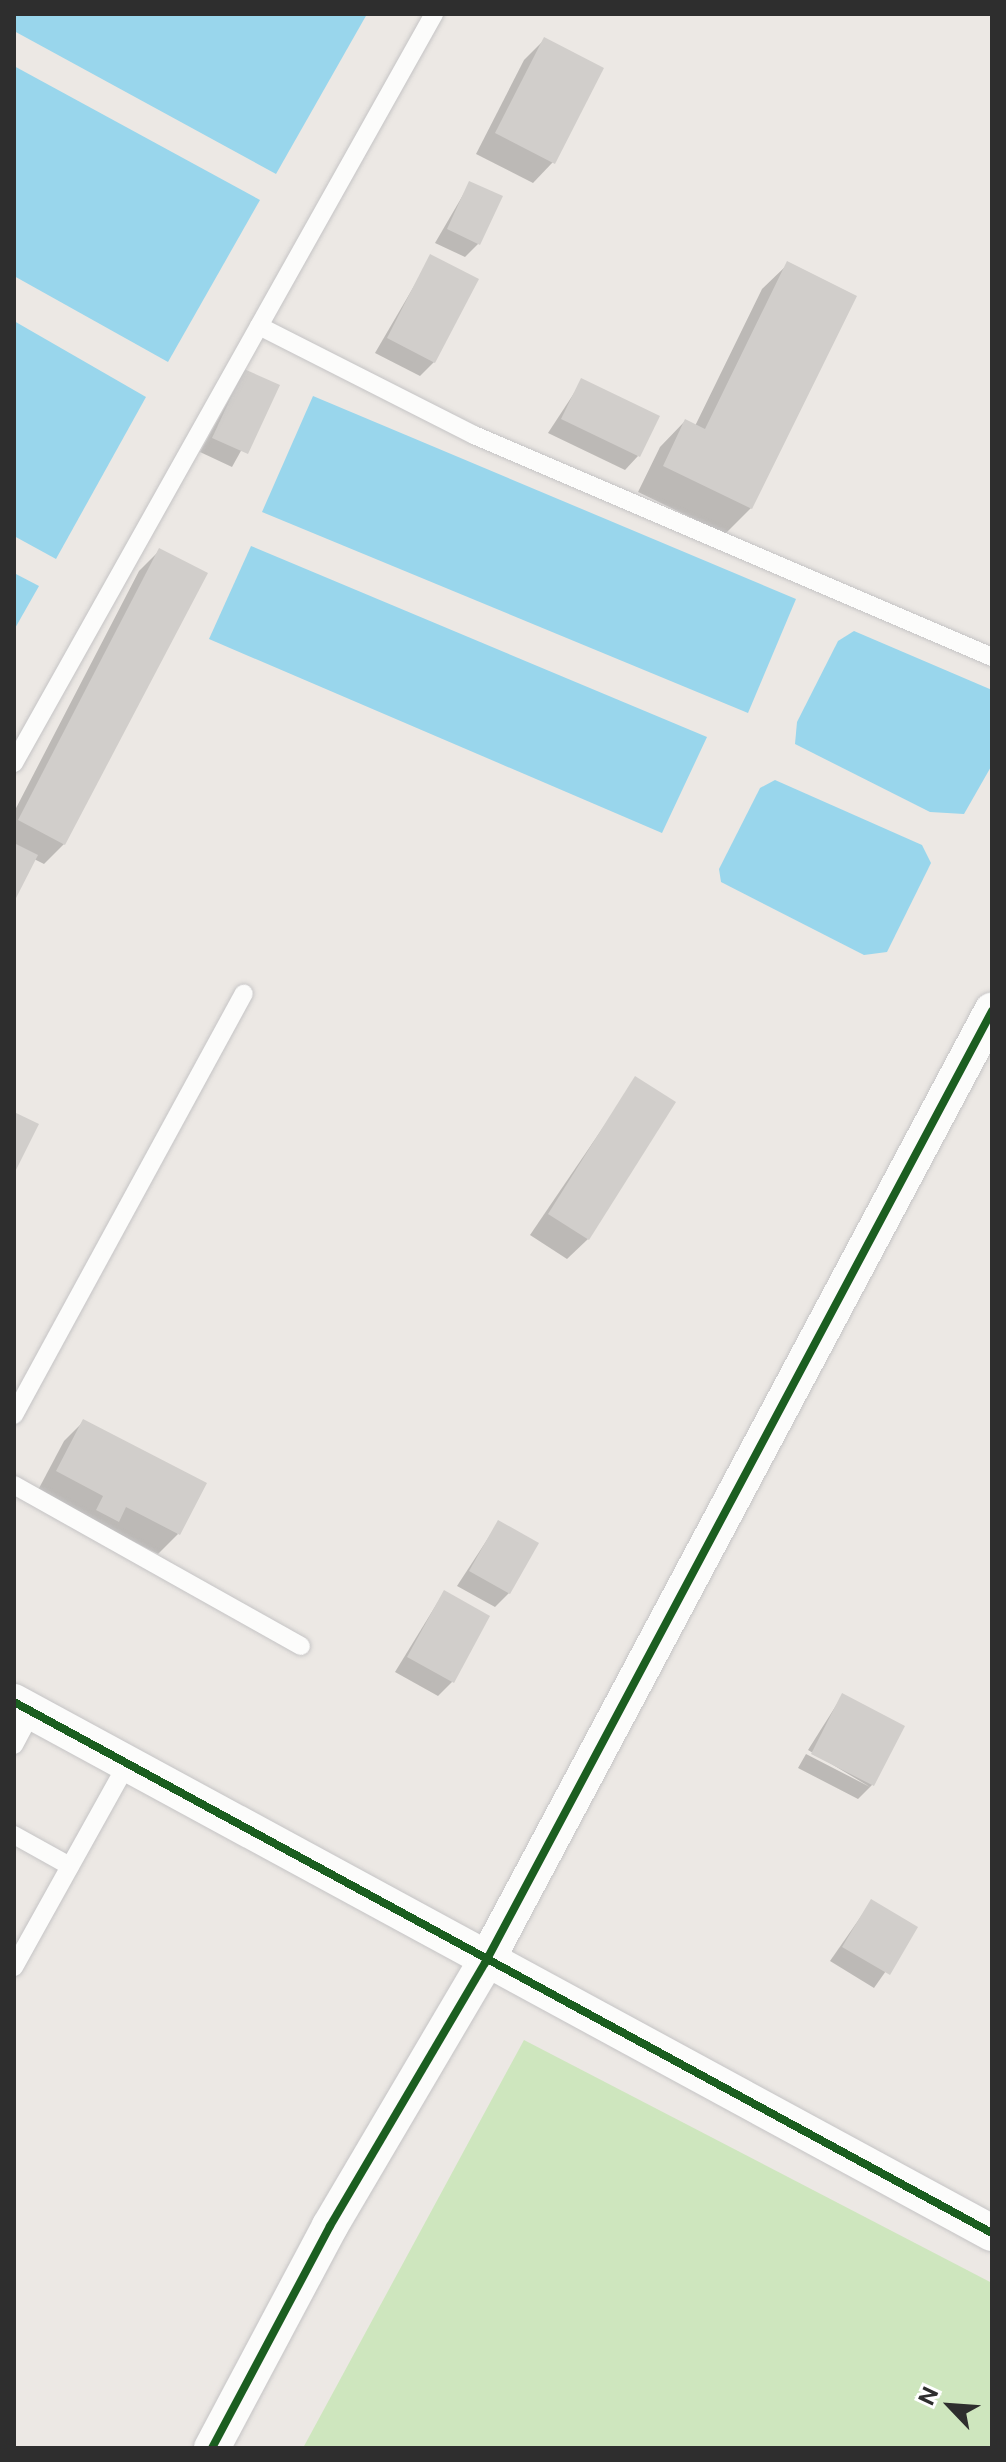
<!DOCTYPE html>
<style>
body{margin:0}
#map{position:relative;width:1006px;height:2462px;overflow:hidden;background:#ece8e4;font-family:"Public Sans",sans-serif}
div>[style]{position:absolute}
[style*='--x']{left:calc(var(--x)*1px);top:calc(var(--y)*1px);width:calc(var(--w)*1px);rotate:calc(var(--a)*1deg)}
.green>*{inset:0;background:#cee6be}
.water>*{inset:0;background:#99d6ec}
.shadow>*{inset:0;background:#0003}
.building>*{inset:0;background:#d1cecb}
.roads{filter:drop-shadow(0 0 2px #c5c4c5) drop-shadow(0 0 2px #c5c4c5)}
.service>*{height:18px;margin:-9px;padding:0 9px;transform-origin:9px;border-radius:9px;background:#fcfcfb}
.minor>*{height:36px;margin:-18px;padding:0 18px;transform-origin:18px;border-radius:18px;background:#fcfcfb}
.cycleway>*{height:8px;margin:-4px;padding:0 4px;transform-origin:4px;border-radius:4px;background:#1b5e20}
span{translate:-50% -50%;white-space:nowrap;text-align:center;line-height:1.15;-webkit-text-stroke:6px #fff;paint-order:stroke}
.frame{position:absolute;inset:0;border:16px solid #2e2e2e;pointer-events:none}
.north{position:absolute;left:910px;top:2366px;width:80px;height:80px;-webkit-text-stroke:6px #fff;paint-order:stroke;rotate:295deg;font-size:22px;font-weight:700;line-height:32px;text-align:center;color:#2e2e2e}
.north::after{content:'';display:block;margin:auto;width:28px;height:36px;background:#2e2e2e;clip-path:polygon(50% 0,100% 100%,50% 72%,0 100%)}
</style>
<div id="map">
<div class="green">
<i style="clip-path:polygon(524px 2040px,992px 2283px,992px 2448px,303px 2448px)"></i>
</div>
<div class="water">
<i style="clip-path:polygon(14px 14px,367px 14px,276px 174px,14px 31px)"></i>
<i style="clip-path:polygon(14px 66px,260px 200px,168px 362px,14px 276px)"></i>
<i style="clip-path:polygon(14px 321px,146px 397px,56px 559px,14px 536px)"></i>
<i style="clip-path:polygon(313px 396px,796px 599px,748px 713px,262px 512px)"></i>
<i style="clip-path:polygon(251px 546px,707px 737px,662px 833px,209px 639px)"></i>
<i style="clip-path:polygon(14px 573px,39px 586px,14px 630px)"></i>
<i style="clip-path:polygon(854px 631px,992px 690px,992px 765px,964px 814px,930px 812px,795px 744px,797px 722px,838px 641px)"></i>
<i style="clip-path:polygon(775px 780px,922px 845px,931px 863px,887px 952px,864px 955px,721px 882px,719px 869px,760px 788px)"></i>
</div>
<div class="shadow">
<i style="clip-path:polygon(544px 40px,553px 162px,533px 183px,476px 154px,524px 60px)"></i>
<i style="clip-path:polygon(470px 183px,479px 243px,465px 257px,435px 243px)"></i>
<i style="clip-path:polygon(431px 257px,434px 362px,420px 376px,375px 353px)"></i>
<i style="clip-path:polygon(788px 264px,751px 508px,725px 534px,638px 492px,660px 447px,685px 421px,695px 426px,762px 289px)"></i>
<i style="clip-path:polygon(245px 371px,277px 386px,232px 467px,200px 452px)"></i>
<i style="clip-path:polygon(582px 381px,638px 456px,625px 470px,548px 433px)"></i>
<i style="clip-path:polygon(160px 550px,64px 844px,44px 864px,34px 859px,14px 898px,14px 812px,139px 571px)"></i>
<i style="clip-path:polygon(636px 1079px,588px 1239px,567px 1259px,530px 1235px)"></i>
<i style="clip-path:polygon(84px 1421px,178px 1534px,158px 1554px,37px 1492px,64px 1441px)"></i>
<i style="clip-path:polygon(498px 1523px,509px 1593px,495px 1607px,457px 1586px)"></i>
<i style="clip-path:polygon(444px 1592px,452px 1682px,438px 1696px,395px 1672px)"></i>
<i style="clip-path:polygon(842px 1696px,902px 1727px,872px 1785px,858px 1799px,798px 1768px,806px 1754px,870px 1787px,808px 1750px)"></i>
<i style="clip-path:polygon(871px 1902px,916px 1928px,874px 1988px,830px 1961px)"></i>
</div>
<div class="building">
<i style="clip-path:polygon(544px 37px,604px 68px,555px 164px,495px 133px)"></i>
<i style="clip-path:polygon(469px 181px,503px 196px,480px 245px,447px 229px)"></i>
<i style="clip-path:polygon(430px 254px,479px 279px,435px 363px,387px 338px)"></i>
<i style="clip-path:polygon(787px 261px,857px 296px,752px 509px,663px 466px,685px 419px,705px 429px)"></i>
<i style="clip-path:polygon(244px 369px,280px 385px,248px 454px,212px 438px)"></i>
<i style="clip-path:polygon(581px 378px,660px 416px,640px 457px,561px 419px)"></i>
<i style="clip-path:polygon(159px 548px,208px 573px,65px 845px,18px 820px)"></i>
<i style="clip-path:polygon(14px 843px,38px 855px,14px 902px)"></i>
<i style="clip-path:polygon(635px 1076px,676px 1102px,589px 1240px,548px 1214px)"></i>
<i style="clip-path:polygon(14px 1112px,39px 1124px,14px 1174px)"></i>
<i style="clip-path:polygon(83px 1419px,207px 1483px,180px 1535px,126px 1507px,119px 1522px,96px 1510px,103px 1496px,56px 1471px)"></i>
<i style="clip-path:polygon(498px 1520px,539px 1543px,510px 1594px,469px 1571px)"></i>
<i style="clip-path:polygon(444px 1590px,490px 1616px,454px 1683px,407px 1657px)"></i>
<i style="clip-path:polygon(842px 1693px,905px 1726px,874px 1786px,811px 1754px)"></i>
<i style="clip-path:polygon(871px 1899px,918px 1927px,890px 1975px,842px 1947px)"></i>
</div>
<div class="roads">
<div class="service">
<i style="--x:259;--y:326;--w:241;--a:26.9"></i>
<i style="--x:474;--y:435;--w:564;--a:23.2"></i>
<i style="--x:14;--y:763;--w:859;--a:-60.72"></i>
<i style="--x:14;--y:1415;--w:480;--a:-61.4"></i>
<i style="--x:14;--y:1485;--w:329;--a:29.3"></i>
<i style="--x:14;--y:1745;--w:38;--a:-62"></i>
<i style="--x:14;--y:1835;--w:64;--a:29"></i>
<i style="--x:14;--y:1967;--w:232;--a:-60.9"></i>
</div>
<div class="minor">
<i style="--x:14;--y:1702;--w:1113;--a:28.5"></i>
<i style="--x:212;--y:2448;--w:251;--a:-62"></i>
<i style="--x:330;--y:2226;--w:305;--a:-59.5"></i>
<i style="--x:485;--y:1963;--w:1079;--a:-61.96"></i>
</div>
</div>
<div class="cycleway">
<i style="--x:14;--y:1702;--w:1113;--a:28.5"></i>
<i style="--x:212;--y:2448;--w:251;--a:-62"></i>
<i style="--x:330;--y:2226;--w:305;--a:-59.5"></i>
<i style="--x:485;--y:1963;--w:1079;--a:-61.96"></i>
</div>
<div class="frame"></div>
<div class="north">N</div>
</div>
